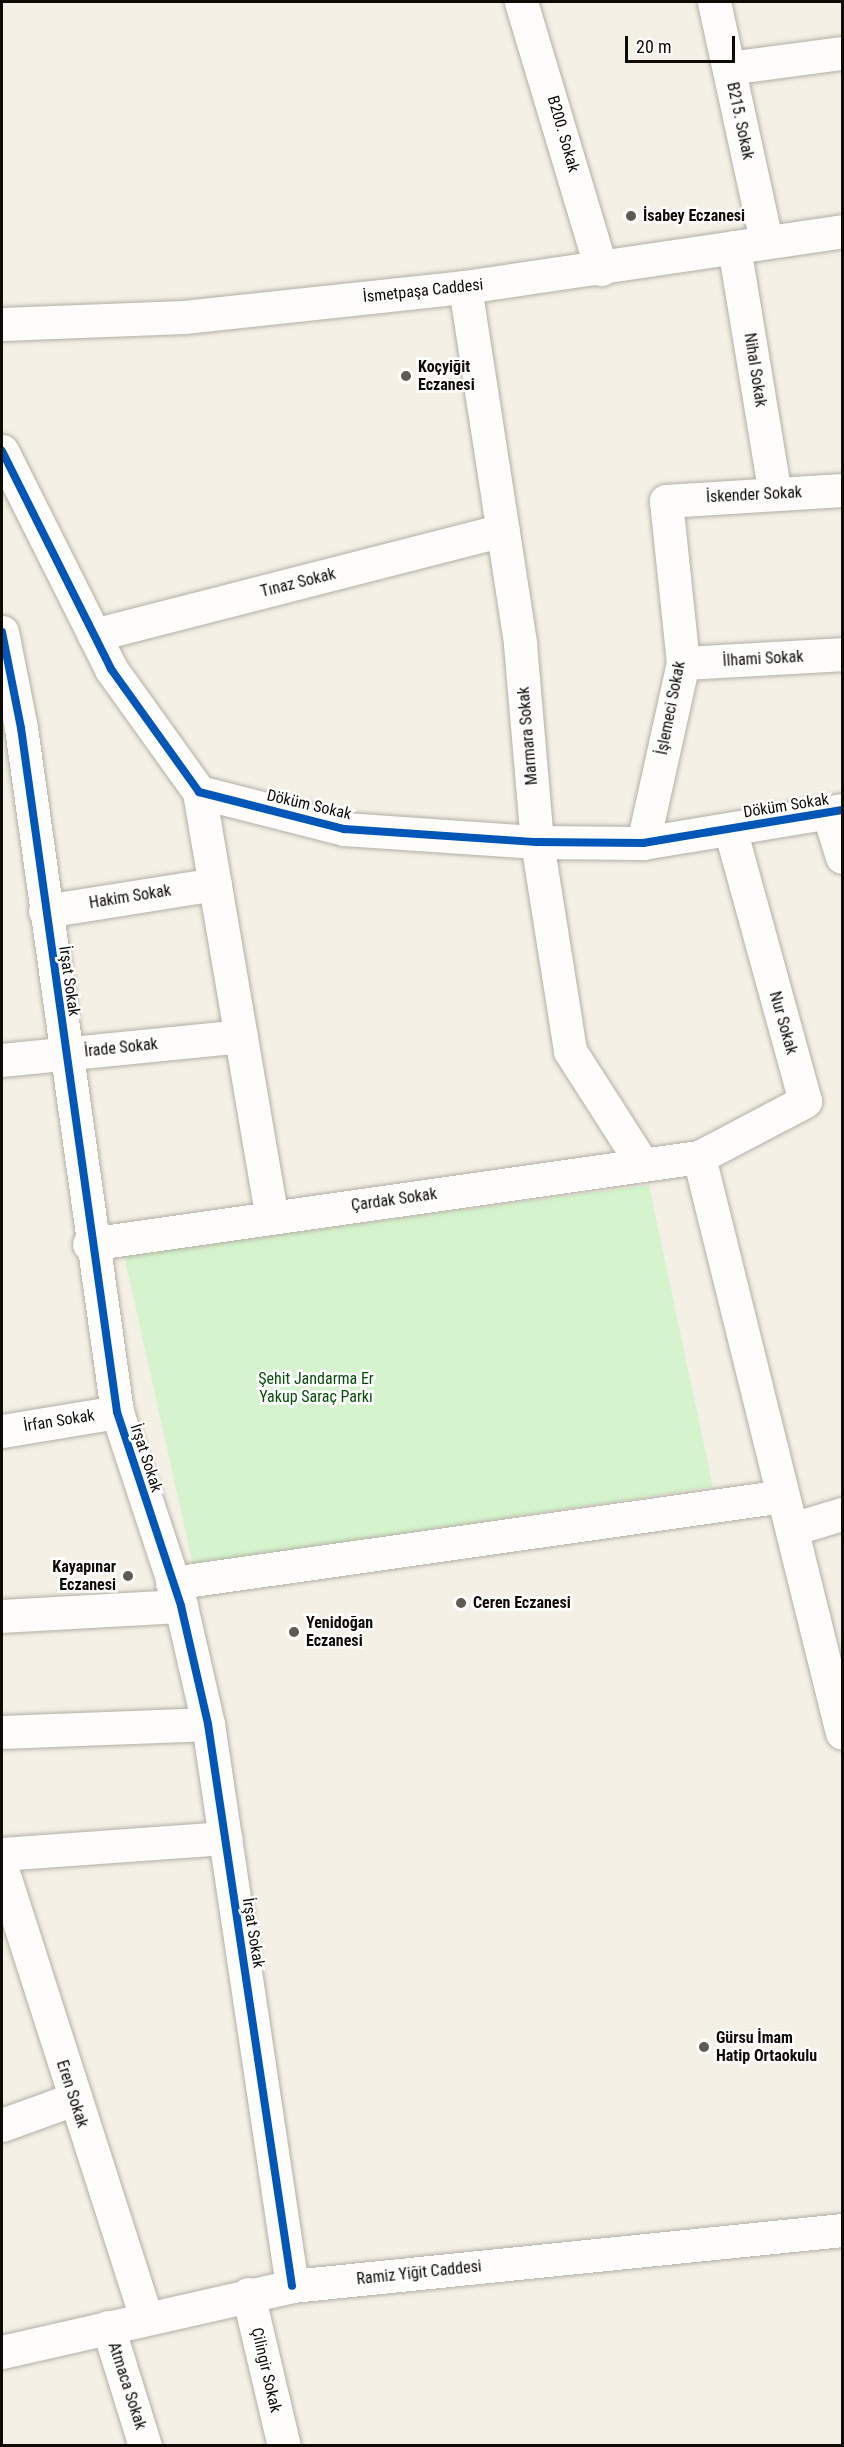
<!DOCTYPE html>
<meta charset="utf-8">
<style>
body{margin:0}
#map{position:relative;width:844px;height:2447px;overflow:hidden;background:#f5f0e5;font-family:"Roboto Condensed",sans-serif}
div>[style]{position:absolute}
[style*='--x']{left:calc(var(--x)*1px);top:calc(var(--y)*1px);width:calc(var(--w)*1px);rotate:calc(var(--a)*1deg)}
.green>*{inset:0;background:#d5f3cc}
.roads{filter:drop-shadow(0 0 2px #b2afa6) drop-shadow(0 0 2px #b2afa6)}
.street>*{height:33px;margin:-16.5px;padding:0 16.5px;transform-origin:16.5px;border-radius:16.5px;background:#fefdfb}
.secondary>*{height:33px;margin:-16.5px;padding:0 16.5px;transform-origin:16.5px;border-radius:16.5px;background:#fefdfb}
.cycleway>*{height:8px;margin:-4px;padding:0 4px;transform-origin:4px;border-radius:4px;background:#0057b8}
.dots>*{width:16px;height:16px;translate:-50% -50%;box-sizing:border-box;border:3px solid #fff;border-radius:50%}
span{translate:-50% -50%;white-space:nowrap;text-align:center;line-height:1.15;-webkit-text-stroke:5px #fff;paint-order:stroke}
.street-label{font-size:16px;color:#0e0b05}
.poi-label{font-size:16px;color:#0e0b05;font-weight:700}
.left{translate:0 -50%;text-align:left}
.right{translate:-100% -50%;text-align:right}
.park-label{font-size:16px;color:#064c08}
.frame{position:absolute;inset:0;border:3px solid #0e0b05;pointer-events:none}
.scale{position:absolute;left:625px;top:36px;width:110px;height:27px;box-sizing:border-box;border:3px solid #0e0b05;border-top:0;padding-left:8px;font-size:18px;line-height:21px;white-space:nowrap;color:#0e0b05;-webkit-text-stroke:4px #fff;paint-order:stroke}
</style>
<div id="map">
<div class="green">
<i style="clip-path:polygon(649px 1185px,713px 1487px,193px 1565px,124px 1255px)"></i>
</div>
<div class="roads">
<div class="street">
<i style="--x:521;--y:2;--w:279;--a:73.3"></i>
<i style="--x:714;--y:2;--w:245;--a:77.7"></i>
<i style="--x:729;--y:68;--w:114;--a:-7.6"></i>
<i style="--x:734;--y:247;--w:250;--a:80.6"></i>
<i style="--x:465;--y:287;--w:361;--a:81.2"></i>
<i style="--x:520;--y:644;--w:199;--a:85.1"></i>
<i style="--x:537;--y:842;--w:212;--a:81"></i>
<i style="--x:570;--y:1051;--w:135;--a:57.4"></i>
<i style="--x:2;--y:451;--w:244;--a:63.4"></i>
<i style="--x:111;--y:669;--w:151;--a:54.4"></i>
<i style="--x:199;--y:792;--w:150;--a:14.3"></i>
<i style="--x:344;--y:829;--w:193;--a:3.9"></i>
<i style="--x:537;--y:842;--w:106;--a:0.5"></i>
<i style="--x:643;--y:843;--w:202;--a:-9.4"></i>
<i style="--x:2;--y:632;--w:98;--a:78.8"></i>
<i style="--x:21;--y:728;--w:691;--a:82.01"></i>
<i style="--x:117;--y:1412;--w:204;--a:71.7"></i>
<i style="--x:181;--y:1606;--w:121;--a:77.1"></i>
<i style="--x:208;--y:1724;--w:568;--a:81.5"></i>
<i style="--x:94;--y:635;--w:422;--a:-14.4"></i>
<i style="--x:683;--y:663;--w:159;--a:-3.2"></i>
<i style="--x:199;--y:792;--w:432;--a:80.3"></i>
<i style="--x:828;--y:812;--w:47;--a:72.7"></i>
<i style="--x:643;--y:843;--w:184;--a:-77.5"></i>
<i style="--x:683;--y:663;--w:163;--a:-96"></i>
<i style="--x:666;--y:501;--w:176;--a:-3.6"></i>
<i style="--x:45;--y:911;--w:172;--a:-9"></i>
<i style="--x:2;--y:1060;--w:240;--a:-5.7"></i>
<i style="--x:699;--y:1157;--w:593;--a:76.06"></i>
<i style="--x:89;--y:1244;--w:616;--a:-8.12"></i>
<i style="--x:699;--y:1157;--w:120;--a:-27.8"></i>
<i style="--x:805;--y:1101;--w:282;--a:-105.4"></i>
<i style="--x:2;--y:1431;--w:117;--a:-9.4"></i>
<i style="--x:792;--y:1529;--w:52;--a:-16.7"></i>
<i style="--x:172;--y:1583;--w:617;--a:-8.1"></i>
<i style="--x:2;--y:1616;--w:179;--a:-3.2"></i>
<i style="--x:2;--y:1732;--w:206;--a:-2.2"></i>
<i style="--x:2;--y:1854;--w:224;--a:-4.1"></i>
<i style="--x:2;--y:1869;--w:472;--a:72.2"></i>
<i style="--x:2;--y:2125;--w:77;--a:-19.9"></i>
<i style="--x:248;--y:2294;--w:156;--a:76.7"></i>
<i style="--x:108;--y:2327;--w:125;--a:72.7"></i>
</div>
<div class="secondary">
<i style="--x:2;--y:324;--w:182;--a:-2.2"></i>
<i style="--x:184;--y:317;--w:283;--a:-6.1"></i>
<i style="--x:465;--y:287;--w:381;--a:-8.4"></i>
<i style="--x:2;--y:2352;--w:297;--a:-12.8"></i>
<i style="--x:292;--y:2286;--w:553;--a:-5.81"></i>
</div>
</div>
<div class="cycleway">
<i style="--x:2;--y:451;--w:244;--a:63.4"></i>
<i style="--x:111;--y:669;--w:151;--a:54.4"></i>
<i style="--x:199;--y:792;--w:150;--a:14.3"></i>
<i style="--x:344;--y:829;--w:193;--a:3.9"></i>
<i style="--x:537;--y:842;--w:106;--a:0.5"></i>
<i style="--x:643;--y:843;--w:202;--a:-9.4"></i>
<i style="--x:2;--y:632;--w:98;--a:78.8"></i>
<i style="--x:21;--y:728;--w:691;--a:82.01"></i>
<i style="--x:117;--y:1412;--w:204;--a:71.7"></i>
<i style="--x:181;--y:1606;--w:121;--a:77.1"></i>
<i style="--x:208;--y:1724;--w:568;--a:81.5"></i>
</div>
<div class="dots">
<i style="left:631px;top:216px;background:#5f5b53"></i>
<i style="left:406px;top:376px;background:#5f5b53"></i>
<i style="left:128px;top:1576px;background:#5f5b53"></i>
<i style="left:461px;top:1603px;background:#5f5b53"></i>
<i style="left:294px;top:1632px;background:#5f5b53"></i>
<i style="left:704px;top:2047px;background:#5f5b53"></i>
</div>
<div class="street-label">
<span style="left:740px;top:121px;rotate:78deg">B215. Sokak</span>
<span style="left:563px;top:134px;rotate:74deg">B200. Sokak</span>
<span style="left:423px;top:291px;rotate:-6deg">İsmetpaşa Caddesi</span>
<span style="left:755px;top:370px;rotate:81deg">Nihal Sokak</span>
<span style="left:754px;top:495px;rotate:-3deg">İskender Sokak</span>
<span style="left:298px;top:583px;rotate:-14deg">Tınaz Sokak</span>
<span style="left:763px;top:659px;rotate:-3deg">İlhami Sokak</span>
<span style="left:671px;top:708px;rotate:-79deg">İşlemeci Sokak</span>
<span style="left:528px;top:736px;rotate:-95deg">Marmara Sokak</span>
<span style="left:309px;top:805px;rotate:13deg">Döküm Sokak</span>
<span style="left:786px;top:806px;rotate:-9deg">Döküm Sokak</span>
<span style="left:130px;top:897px;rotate:-9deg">Hakim Sokak</span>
<span style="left:69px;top:981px;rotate:82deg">İrşat Sokak</span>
<span style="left:783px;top:1023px;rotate:74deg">Nur Sokak</span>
<span style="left:121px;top:1048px;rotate:-6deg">İrade Sokak</span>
<span style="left:394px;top:1200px;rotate:-8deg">Çardak Sokak</span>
<span style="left:59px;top:1421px;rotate:-9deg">İrfan Sokak</span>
<span style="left:146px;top:1458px;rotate:72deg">İrşat Sokak</span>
<span style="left:253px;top:1933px;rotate:81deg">İrşat Sokak</span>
<span style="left:72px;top:2094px;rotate:72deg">Eren Sokak</span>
<span style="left:419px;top:2273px;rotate:-6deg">Ramiz Yiğit Caddesi</span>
<span style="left:266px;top:2370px;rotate:77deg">Çilingir Sokak</span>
<span style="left:127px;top:2386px;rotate:72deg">Atmaca Sokak</span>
</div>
<div class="poi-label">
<span class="left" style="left:643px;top:216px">İsabey Eczanesi</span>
<span class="left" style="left:418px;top:376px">Koçyiğit<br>Eczanesi</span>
<span class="right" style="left:116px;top:1576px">Kayapınar<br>Eczanesi</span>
<span class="left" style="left:473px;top:1603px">Ceren Eczanesi</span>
<span class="left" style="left:306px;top:1632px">Yenidoğan<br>Eczanesi</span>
<span class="left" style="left:716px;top:2047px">Gürsu İmam<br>Hatip Ortaokulu</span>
</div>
<div class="park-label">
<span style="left:316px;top:1388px">Şehit Jandarma Er<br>Yakup Saraç Parkı</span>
</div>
<div class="frame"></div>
<div class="scale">20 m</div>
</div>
